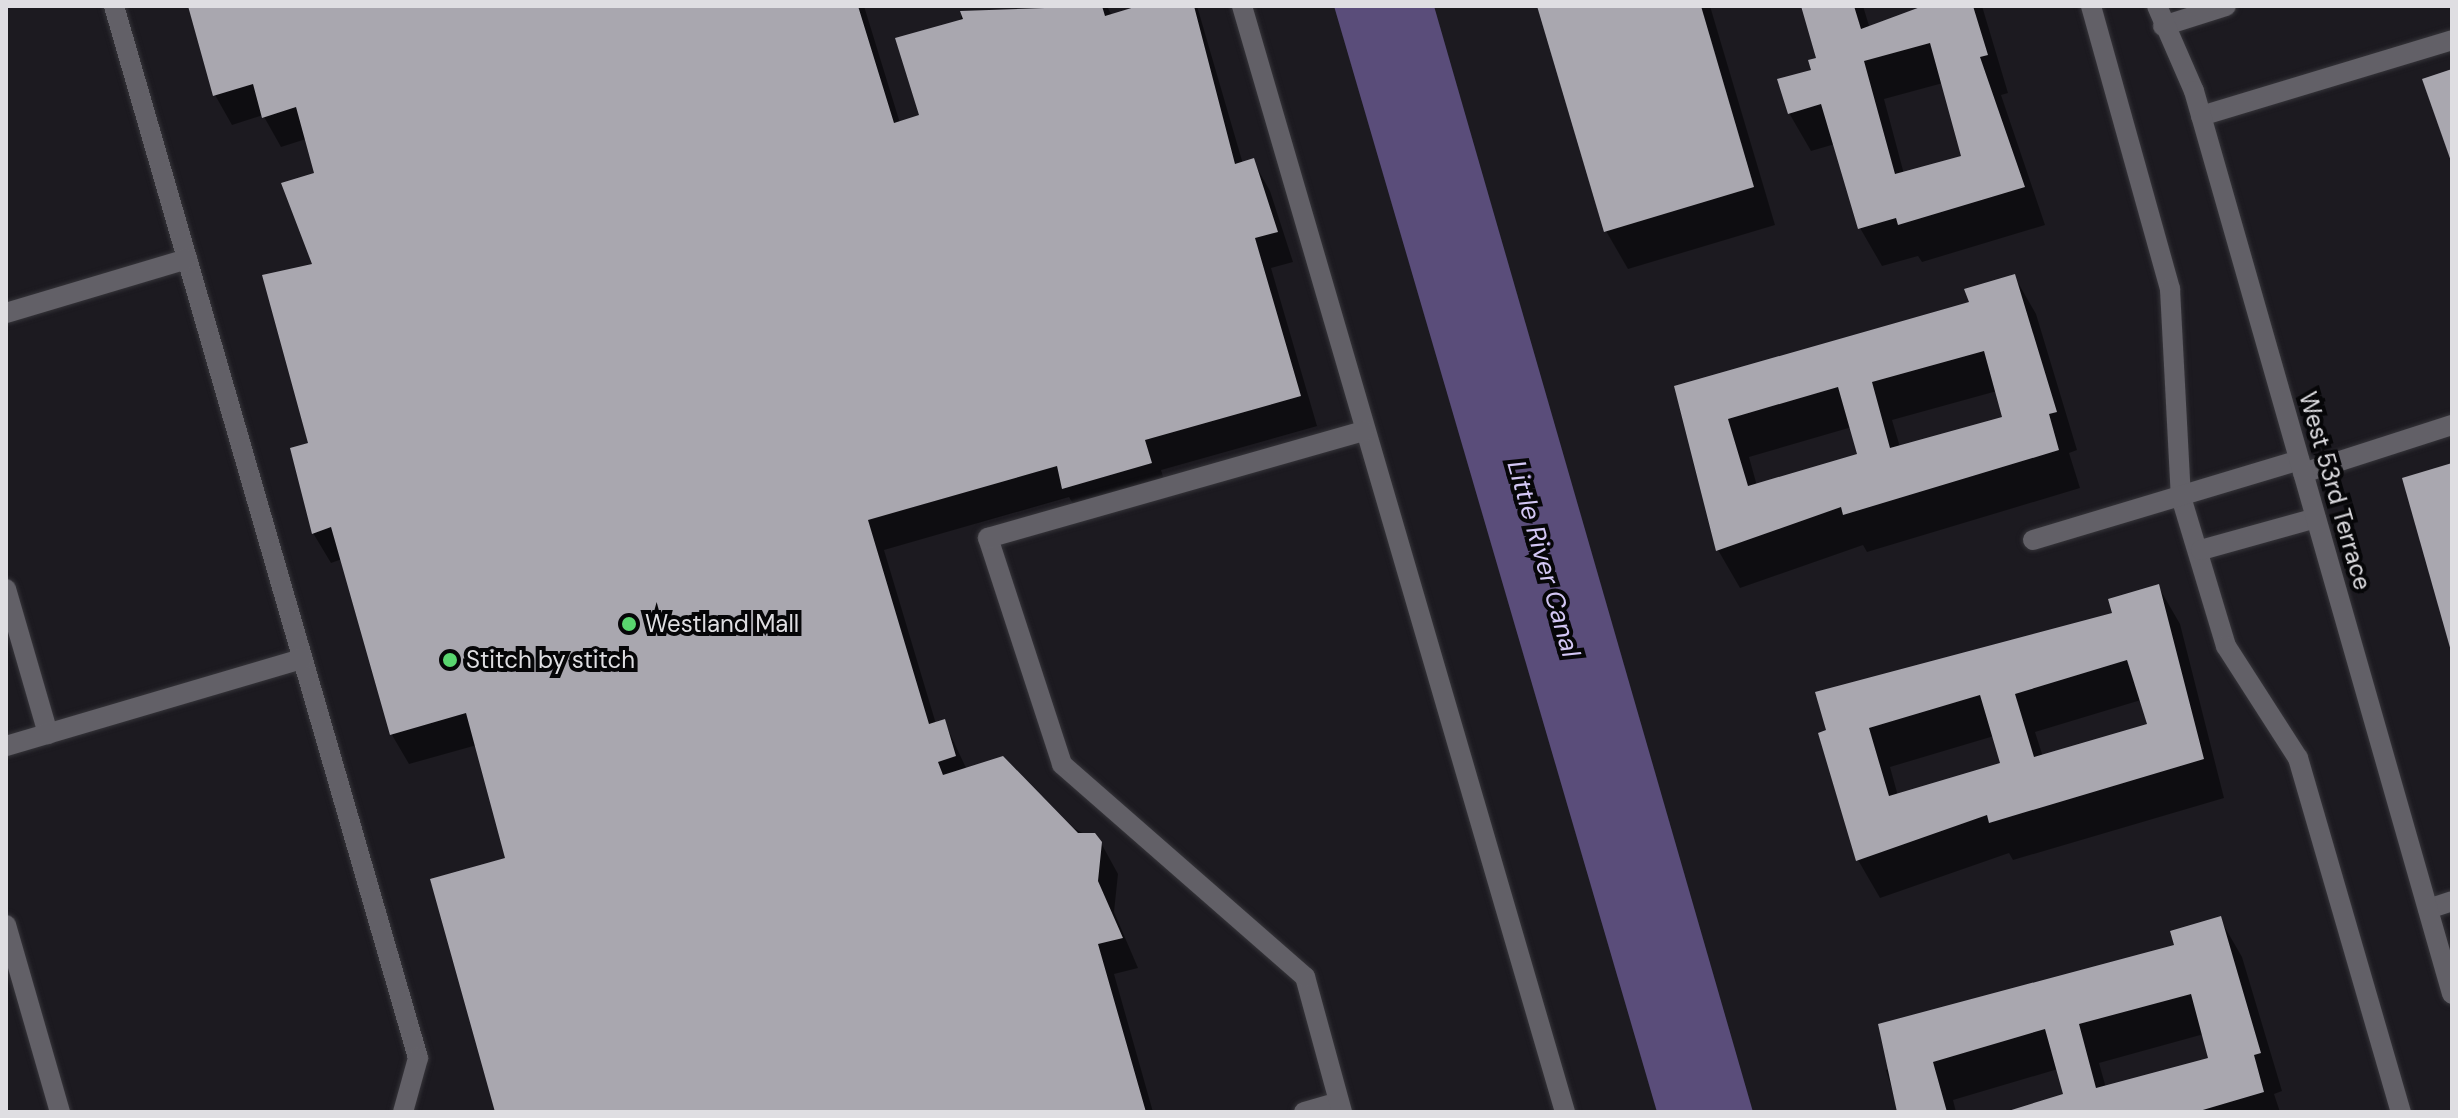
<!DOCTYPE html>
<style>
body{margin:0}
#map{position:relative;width:2458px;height:1118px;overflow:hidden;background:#1c1a20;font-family:"DM Sans",sans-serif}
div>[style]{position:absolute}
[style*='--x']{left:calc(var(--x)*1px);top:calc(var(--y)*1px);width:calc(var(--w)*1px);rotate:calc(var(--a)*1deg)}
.water>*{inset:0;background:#5a4d7a}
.shadow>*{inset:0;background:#0007}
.building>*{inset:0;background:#a9a7af}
.roads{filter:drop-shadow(0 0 2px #36353a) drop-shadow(0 0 2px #36353a)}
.lane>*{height:20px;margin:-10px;padding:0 10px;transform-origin:10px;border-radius:10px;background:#626067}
.secondary>*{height:20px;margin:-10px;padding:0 10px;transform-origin:10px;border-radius:10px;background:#626067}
.dots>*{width:22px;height:22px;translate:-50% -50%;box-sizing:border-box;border:4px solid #060608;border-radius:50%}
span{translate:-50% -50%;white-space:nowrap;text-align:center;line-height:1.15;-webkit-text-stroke:8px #060608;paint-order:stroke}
.street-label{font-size:24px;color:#dfdee2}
.poi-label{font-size:24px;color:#dfdee2}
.left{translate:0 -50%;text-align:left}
.water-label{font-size:26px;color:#d3c7f4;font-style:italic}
.frame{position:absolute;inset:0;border:8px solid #dfdee2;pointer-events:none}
</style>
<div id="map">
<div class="water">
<i style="clip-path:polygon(1334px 6px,1434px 6px,1753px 1112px,1657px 1112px)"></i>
</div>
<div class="shadow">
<i style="clip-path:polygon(190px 6px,864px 6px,900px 123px,921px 116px,963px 12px,1107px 6px,1112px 16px,1145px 6px,1197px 6px,1243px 164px,1253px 161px,1270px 191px,1293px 262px,1271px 268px,1317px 426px,1161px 470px,1168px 493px,1081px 518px,1069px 497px,884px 550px,936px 724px,944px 721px,967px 770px,1101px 843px,1118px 874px,1114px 912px,1138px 968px,1114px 974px,1153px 1112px,497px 1112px,508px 859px,477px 745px,409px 764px,392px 735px,342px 559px,331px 563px,313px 533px,316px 174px,306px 139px,281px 147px,263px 115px,232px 125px,215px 95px)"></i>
<i style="clip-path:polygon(1539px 6px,1710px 6px,1775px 225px,1628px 269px,1606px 231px)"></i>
<i style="clip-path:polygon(evenodd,1803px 6px,1863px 6px,1870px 29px,1925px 6px,1982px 6px,2008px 93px,2001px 95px,2045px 225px,1922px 262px,1918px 256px,1882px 266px,1860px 228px,1835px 144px,1811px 151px,1789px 113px,1819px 59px,1803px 6px,1943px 83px,1964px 157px,1904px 174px,1884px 99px,1943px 83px)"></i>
<i style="clip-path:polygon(evenodd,2014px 276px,2036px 314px,2077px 450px,2069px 453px,2080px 488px,1867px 552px,1863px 545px,1740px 588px,1718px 550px,1676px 387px,1971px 304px,2014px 276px,1997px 391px,2005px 418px,1900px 447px,1892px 420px,1997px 391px,2014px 276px,1852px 427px,1860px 455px,1757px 486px,1749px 457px,1852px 427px)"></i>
<i style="clip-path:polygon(evenodd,2158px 586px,2180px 624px,2224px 798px,2013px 860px,2009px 853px,1880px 898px,1858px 860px,1821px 734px,2114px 614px,2158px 586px,2141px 700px,2149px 725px,2043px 757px,2035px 732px,2141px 700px,2158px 586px,1994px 736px,2003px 764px,1898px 796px,1890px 767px,1994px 736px)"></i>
<i style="clip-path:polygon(evenodd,2220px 919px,2242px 957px,2282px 1091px,2274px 1094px,2280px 1112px,2010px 1112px,2066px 1096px,2058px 1069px,1953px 1100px,1956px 1112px,1899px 1112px,1886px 1070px,2177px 947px,2220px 919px,2204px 1034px,2211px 1060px,2106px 1088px,2099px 1063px,2204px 1034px)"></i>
</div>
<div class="building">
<i style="clip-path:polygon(188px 6px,858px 6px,894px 123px,919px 115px,895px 38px,963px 19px,960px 11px,1102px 6px,1105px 16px,1138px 6px,1194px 6px,1235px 164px,1254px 158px,1278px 232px,1255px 238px,1301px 396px,1145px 440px,1152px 463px,1062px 489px,1057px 466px,868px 520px,929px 724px,945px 719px,956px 756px,938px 762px,943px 775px,1003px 756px,1078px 833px,1095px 833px,1102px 842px,1098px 881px,1123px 938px,1098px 944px,1146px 1112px,495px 1112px,430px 879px,505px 858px,466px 713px,390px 735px,331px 527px,312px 534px,290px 448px,308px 443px,262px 275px,312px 264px,281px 183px,314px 173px,296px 107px,262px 118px,253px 84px,213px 96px)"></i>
<i style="clip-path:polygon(1537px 6px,1701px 6px,1754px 187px,1604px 232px)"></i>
<i style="clip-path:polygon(evenodd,1801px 6px,1854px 6px,1861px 29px,1923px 6px,1973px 6px,1988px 55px,1980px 57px,2025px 187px,1898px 225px,1896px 218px,1858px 229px,1821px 104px,1788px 114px,1777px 79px,1811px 70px,1808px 60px,1816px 58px,1801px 6px,1930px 43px,1961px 156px,1895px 174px,1864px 61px,1930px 43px)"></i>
<i style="clip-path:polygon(2452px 69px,2452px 164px,2422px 79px)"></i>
<i style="clip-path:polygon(evenodd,2015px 274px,2057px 412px,2049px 414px,2059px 450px,1843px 515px,1841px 507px,1716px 551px,1674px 386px,1969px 302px,1964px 289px,2015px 274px,1984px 351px,2002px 417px,1890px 448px,1872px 382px,1984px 351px,2015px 274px,1838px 387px,1857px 454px,1748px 486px,1728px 419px,1838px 387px)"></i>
<i style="clip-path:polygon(2452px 463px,2452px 651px,2451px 651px,2402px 478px)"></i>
<i style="clip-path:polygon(evenodd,2159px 584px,2204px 759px,1989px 823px,1987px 815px,1856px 861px,1818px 733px,1826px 730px,1815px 692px,2112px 613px,2108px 599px,2159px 584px,2127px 660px,2147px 724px,2034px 757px,2015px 694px,2127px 660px,2159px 584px,1980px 695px,2000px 763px,1889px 796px,1869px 728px,1980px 695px)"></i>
<i style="clip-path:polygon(evenodd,2221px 916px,2261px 1053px,2254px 1055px,2264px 1092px,2196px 1112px,2005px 1112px,2063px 1094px,2045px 1029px,1933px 1062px,1947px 1112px,1897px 1112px,1878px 1024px,2174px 945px,2170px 931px,2221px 916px,2191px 994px,2208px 1058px,2096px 1088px,2079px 1024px,2191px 994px)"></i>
</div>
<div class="roads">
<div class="lane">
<i style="--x:114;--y:6;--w:1095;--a:73.88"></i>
<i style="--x:418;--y:1058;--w:56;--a:105.5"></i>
<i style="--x:1242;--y:6;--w:1152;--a:73.72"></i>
<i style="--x:2091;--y:6;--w:294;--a:74.4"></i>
<i style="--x:2170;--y:289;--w:208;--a:87"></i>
<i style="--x:2181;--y:497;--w:156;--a:73.2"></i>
<i style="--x:2226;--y:646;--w:133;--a:57.3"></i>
<i style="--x:2298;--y:758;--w:369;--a:73.8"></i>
<i style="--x:2163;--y:26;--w:66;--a:-17.6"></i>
<i style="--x:2201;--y:116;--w:262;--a:-16.8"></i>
<i style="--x:6;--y:313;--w:189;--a:-16.6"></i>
<i style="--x:2303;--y:473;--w:157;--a:-17.9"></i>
<i style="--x:2033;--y:540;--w:278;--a:-16.7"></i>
<i style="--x:2201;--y:550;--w:119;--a:-15.5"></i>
<i style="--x:6;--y:589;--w:151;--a:73.8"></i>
<i style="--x:6;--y:746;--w:309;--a:-16.4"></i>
<i style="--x:2428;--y:909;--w:25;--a:-18"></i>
<i style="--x:6;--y:925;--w:195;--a:73.9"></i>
<i style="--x:1304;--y:1112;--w:36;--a:-16"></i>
<i style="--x:1342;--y:1112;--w:140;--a:-105.3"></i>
<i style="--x:1305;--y:977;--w:323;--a:-138.8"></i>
<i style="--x:1062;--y:764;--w:238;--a:-108.1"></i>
<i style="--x:988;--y:538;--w:391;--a:-15.9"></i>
</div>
<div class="secondary">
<i style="--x:2157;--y:6;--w:93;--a:66.5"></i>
<i style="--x:2194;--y:91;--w:939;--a:74.05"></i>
</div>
</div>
<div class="dots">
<i style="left:629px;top:624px;background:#59d56f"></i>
<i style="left:450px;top:660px;background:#59d56f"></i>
</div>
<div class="street-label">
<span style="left:2335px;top:491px;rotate:74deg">West 53rd Terrace</span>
</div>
<div class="poi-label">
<span class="left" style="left:645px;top:624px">Westland Mall</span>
<span class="left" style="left:466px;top:660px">Stitch by stitch</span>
</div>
<div class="water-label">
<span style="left:1543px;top:559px;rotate:74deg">Little River Canal</span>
</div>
<div class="frame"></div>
</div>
